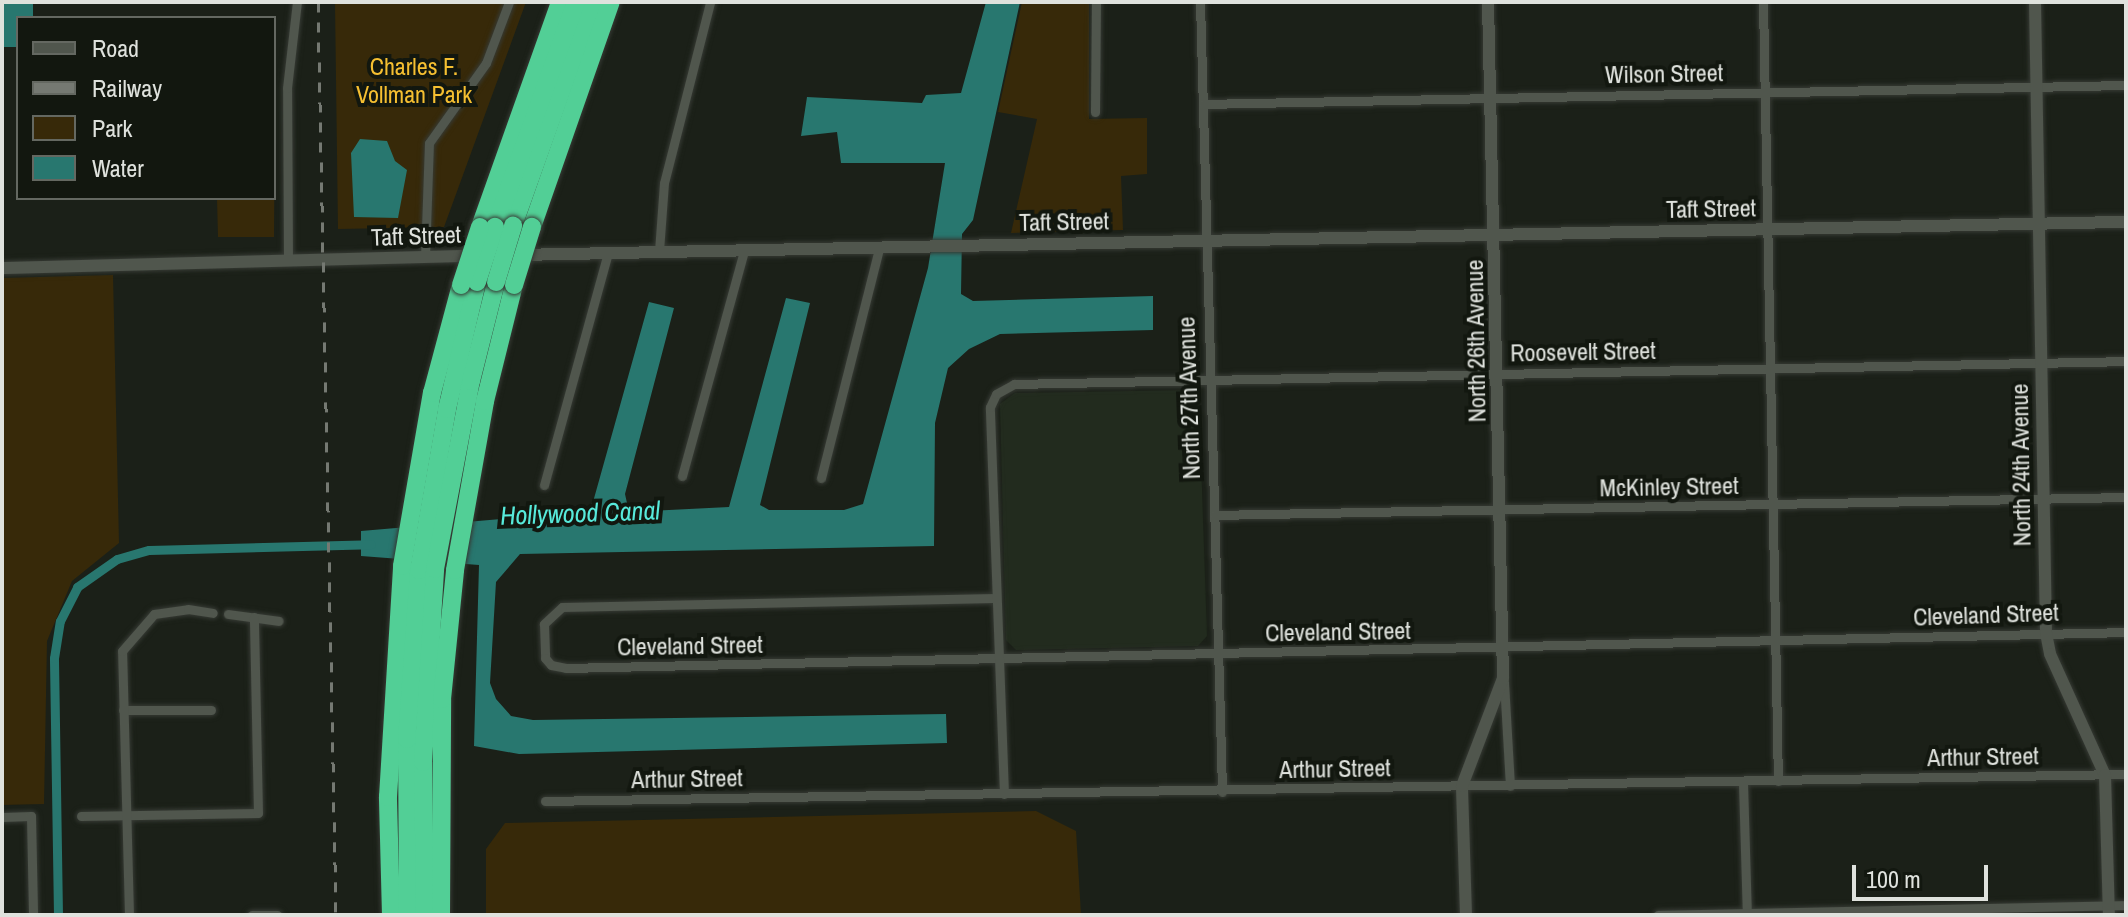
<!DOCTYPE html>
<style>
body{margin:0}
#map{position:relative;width:2128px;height:917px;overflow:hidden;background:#1b2018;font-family:"Archivo Narrow",sans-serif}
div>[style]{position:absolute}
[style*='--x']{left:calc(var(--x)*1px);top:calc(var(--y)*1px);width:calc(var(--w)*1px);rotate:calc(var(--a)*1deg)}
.built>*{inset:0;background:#222b1e}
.green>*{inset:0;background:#372909}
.water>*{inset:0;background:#28776f}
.canal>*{height:9px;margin:-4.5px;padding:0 4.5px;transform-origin:4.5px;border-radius:4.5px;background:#28776f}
.roads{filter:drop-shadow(0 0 2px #363a34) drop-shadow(0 0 2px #363a34)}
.minor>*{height:9px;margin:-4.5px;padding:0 4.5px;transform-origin:4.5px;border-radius:4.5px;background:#50564d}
.tertiary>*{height:12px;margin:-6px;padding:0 6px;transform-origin:6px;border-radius:6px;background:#50564d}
.motorway>*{height:18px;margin:-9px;padding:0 9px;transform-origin:9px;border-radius:9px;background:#52cf96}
.rail>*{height:3px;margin-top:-1.5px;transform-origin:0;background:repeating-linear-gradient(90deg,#757972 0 10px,transparent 0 20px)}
.bridges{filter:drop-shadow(0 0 2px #363a34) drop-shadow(0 0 2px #363a34)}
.motorway-bridge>*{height:18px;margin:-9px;padding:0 9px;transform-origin:9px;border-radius:9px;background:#52cf96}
span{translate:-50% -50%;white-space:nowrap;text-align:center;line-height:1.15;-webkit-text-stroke:8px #12170f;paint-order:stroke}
.park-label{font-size:24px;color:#f5bf31}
.street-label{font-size:24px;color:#dfe2dd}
.water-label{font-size:26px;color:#57eadb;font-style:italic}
.frame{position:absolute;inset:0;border:4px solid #dfe2dd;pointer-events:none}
.legend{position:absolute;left:16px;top:16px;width:260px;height:184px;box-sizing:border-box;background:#12170f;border:2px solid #646861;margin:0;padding:10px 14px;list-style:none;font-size:24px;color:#dfe2dd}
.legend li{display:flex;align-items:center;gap:16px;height:40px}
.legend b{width:40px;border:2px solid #646861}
.scale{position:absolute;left:1852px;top:865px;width:136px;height:36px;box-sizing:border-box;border:4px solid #dfe2dd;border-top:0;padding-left:10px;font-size:24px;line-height:28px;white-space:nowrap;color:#dfe2dd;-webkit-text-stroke:6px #12170f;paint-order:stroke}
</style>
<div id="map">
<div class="built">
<i style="clip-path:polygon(1188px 390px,1199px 400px,1207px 636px,1198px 646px,1016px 650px,1006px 640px,1000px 404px,1015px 393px)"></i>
</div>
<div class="green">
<i style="clip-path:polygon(335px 2px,526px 2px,444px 227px,338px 229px)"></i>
<i style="clip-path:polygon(1022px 2px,1089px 2px,1089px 119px,1147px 118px,1147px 174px,1121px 176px,1123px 230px,1011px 233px,1037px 119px,998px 112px)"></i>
<i style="clip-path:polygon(275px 67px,274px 237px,218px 237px,217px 198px,274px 198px)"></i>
<i style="clip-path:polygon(113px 275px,119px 543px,72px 581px,47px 641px,44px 804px,2px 805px,2px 278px)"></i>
<i style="clip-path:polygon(1036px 811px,1076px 831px,1081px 915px,486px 915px,486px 849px,505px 823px)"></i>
</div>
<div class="water">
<i style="clip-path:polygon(2px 2px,33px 2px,33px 18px,18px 18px,18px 47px,2px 47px)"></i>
<i style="clip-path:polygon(986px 2px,1020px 2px,973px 220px,962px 234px,961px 294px,973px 301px,1153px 296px,1153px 330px,1000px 334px,969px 349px,948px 368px,935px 423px,934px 546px,520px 554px,496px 582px,490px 683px,496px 699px,511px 716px,533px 720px,946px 714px,947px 743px,519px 754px,474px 746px,479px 565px,361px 556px,361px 531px,585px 512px,593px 502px,649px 302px,674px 308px,625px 494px,629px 512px,729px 507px,786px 298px,810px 303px,760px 505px,769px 510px,844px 510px,863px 504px,928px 268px,945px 163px,841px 163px,837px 132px,801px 136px,807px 97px,922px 103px,926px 95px,961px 93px)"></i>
<i style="clip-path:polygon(360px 139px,387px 141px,395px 161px,407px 170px,398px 218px,354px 217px,351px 153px)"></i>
</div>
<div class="canal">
<i style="--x:58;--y:915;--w:257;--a:-90.9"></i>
<i style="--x:54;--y:658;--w:37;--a:-81"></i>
<i style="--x:60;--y:621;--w:38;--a:-63"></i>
<i style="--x:77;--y:587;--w:49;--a:-35"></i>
<i style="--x:117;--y:559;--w:33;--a:-16"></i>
<i style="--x:149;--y:550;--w:222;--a:-1.5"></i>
</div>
<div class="roads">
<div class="minor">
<i style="--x:1200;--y:2;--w:790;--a:88.4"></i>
<i style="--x:1763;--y:2;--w:779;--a:88.9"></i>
<i style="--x:1203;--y:104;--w:923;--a:-1.18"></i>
<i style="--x:1095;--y:112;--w:110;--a:-89.5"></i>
<i style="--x:659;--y:251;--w:68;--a:-85.8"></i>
<i style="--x:664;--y:183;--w:187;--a:-75.7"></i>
<i style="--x:425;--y:257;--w:114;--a:-88"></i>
<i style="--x:429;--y:143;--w:98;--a:-54.5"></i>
<i style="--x:486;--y:63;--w:65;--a:-69.3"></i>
<i style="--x:288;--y:261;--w:173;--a:-90.3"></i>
<i style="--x:287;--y:88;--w:87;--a:-83.4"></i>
<i style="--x:682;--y:476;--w:233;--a:-74.6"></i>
<i style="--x:821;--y:478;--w:237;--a:-75.8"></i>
<i style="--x:544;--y:485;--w:241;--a:-74.6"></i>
<i style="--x:1214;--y:515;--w:912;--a:-1.13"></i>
<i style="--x:995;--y:598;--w:433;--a:178.8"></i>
<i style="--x:562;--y:607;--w:25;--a:137"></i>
<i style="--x:544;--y:624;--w:34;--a:88"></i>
<i style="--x:545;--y:658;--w:9;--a:49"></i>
<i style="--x:551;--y:665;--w:15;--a:11"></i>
<i style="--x:566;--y:668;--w:1560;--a:-1.32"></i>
<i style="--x:228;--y:614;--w:51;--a:7.8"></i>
<i style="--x:1504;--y:682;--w:104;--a:86.7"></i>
<i style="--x:123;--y:710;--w:88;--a:0"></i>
<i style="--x:1743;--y:783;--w:132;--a:88.3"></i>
<i style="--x:1004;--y:794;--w:387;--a:-92.1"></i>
<i style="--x:990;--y:407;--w:14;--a:-65"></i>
<i style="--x:996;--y:394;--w:21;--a:-29"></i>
<i style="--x:1014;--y:384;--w:1112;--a:-1.18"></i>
<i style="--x:545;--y:801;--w:1581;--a:-0.98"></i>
<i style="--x:81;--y:816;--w:177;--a:-1"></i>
<i style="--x:258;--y:813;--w:196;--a:-91.2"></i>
<i style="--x:2;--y:817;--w:29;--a:-2"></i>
<i style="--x:31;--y:816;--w:99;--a:88.8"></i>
<i style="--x:129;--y:915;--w:264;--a:-91.5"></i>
<i style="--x:122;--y:651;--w:49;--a:-49.1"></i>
<i style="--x:154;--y:614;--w:34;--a:-8"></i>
<i style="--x:188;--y:609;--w:25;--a:9"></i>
<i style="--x:252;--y:915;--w:25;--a:0"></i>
<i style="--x:1658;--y:915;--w:468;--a:-1.2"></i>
</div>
<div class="tertiary">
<i style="--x:2035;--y:2;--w:631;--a:89"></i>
<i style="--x:2046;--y:633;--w:21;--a:79"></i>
<i style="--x:2050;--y:654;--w:133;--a:65.6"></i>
<i style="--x:2105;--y:775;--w:140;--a:88.4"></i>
<i style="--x:518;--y:255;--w:1608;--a:-1.18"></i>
<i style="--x:2;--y:268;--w:473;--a:-1.5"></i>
<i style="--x:1466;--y:915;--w:129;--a:-91.8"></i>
<i style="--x:1462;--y:786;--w:116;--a:-69.2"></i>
<i style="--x:1503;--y:678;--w:676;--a:-91.27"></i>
</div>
<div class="motorway">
<i style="--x:513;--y:226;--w:238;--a:-70.3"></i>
<i style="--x:480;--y:227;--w:239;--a:-70.4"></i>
<i style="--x:495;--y:227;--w:239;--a:-70.2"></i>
<i style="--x:532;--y:227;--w:238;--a:-70.7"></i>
<i style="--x:391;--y:915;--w:118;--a:-91.5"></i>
<i style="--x:388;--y:797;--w:231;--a:-86.5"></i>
<i style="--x:402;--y:566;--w:176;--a:-80.2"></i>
<i style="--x:432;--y:393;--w:112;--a:-75"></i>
<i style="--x:408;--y:915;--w:176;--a:-90.3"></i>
<i style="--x:407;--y:739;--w:169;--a:-85.9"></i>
<i style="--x:419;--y:570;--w:163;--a:-80.1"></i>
<i style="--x:447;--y:409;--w:130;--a:-76.7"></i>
<i style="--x:425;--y:915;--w:153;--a:-90.7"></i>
<i style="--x:423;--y:762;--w:193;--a:-86.4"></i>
<i style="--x:435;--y:569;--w:191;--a:-79.2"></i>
<i style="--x:471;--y:381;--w:102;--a:-75.8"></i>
<i style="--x:441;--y:915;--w:216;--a:-89.7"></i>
<i style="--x:442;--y:699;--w:130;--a:-84.2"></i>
<i style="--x:455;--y:570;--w:172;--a:-79.9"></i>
<i style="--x:485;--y:401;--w:120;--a:-76"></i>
</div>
</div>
<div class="rail">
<i style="--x:318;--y:2;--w:913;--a:88.87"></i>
</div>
<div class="bridges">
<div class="motorway-bridge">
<i style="--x:477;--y:282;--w:58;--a:-71.9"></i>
<i style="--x:496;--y:282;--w:59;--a:-73.1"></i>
<i style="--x:461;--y:285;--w:61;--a:-71.9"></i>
<i style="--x:514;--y:285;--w:61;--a:-72.8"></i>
</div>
</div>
<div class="park-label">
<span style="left:414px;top:81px">Charles F.<br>Vollman Park</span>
</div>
<div class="street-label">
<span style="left:1664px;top:74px;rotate:-1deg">Wilson Street</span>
<span style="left:1711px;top:209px;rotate:-1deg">Taft Street</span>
<span style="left:1064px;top:222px;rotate:-1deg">Taft Street</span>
<span style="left:416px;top:236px;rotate:-2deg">Taft Street</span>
<span style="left:1476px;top:341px;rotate:-91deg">North 26th Avenue</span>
<span style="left:1583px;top:352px;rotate:-1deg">Roosevelt Street</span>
<span style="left:1189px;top:398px;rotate:-92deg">North 27th Avenue</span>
<span style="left:2021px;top:465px;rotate:-91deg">North 24th Avenue</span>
<span style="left:1669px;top:487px;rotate:-1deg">McKinley Street</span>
<span style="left:1986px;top:615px;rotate:-2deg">Cleveland Street</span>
<span style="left:1338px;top:632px;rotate:-1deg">Cleveland Street</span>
<span style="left:690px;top:646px;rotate:-1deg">Cleveland Street</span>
<span style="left:1983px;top:757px;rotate:-1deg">Arthur Street</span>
<span style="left:1335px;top:769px;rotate:-1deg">Arthur Street</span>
<span style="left:687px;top:779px;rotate:-1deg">Arthur Street</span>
</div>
<div class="water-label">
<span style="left:580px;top:513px;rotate:-2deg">Hollywood Canal</span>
</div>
<div class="frame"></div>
<ul class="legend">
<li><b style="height:10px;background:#50564d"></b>Road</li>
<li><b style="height:10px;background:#757972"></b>Railway</li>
<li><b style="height:22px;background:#372909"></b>Park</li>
<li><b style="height:22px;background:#28776f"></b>Water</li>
</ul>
<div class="scale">100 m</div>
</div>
